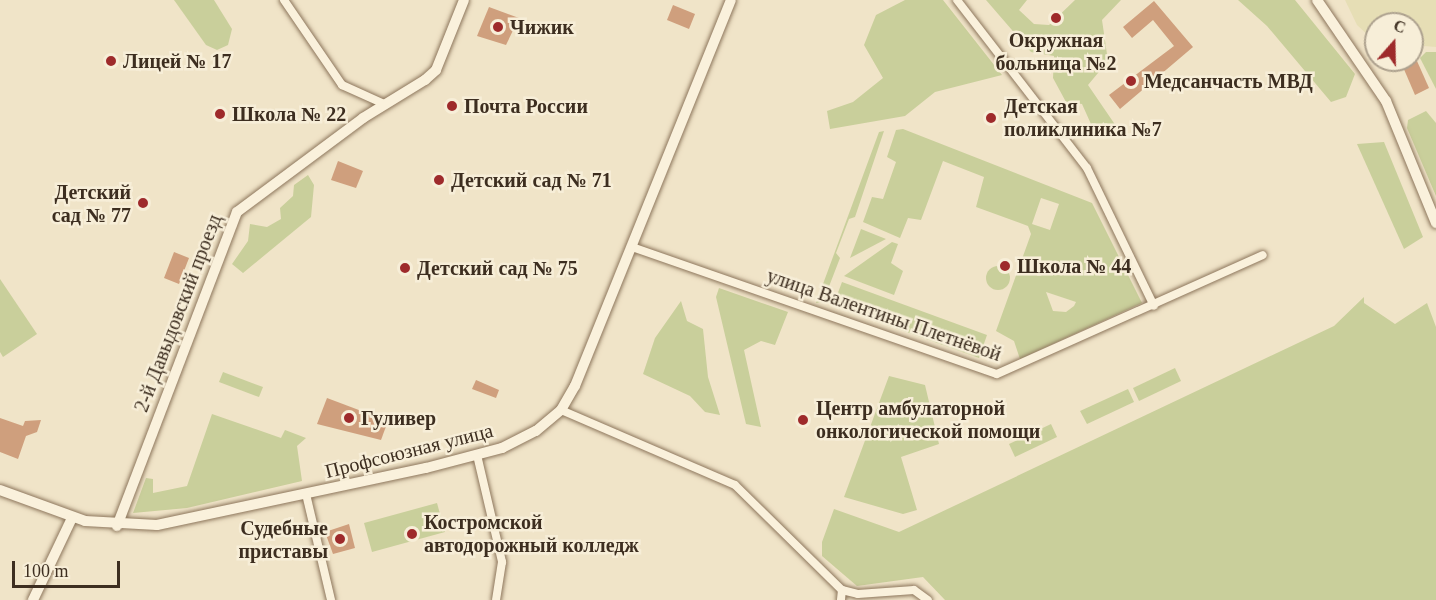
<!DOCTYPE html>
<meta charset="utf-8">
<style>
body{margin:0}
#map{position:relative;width:1436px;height:600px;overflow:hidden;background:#f0e4c8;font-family:Georgia,serif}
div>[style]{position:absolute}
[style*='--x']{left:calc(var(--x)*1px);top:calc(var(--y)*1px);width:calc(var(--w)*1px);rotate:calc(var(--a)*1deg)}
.farmland>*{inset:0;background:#e6deb5}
.green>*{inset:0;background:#c9cf9b}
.round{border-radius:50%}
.building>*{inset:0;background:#cf9f7d}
.roads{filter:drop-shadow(0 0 2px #8d765c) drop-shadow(0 0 2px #8d765c)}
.street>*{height:8px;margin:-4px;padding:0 4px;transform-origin:4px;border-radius:4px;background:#faf1dc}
.secondary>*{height:10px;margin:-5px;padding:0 5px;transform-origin:5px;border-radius:5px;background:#faf1dc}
.dots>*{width:16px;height:16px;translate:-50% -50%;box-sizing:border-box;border:3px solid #f7eed8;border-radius:50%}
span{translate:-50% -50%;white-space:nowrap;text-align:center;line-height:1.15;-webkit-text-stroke:5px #f7eed8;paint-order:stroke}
.poi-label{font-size:20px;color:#3d2e20;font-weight:700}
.left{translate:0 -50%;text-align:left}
.right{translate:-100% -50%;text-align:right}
.street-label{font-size:20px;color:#3d2e20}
.north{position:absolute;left:1364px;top:12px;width:60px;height:60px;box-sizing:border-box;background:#f7eed8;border:2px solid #ada18e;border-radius:50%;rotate:20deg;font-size:16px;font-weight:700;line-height:24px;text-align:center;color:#3d2e20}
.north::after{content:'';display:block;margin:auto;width:21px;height:27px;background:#9e2a2b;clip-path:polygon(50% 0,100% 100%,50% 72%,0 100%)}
.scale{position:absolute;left:12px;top:561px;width:108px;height:27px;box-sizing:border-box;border:3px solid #3d2e20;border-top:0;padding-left:8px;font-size:18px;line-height:21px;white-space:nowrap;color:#3d2e20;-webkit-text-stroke:4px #f7eed8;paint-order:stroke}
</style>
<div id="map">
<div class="farmland">
<i style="clip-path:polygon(1345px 0,1436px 0,1436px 47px,1412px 45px,1412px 24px,1376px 24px,1376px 40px,1370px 37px,1357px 25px)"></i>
</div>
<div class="green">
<i style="clip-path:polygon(174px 0,214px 0,232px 29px,228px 45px,217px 50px,206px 45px)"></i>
<i style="clip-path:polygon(905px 0,943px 0,1002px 75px,935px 92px,905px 116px,830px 129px,827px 111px,853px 102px,883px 78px,864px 45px,876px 15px)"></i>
<i style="clip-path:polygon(986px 0,1027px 0,1019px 10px,1034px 24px,1049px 25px,1075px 0,1121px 0,1102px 20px,1108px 61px,1088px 85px,1116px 126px,1095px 133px,1082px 104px,1066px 102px,1053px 78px,1054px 56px,1031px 52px)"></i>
<i style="clip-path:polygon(1238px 0,1295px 0,1355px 74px,1346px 97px,1331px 102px,1267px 26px)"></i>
<i style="clip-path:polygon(1426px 52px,1436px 52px,1436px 89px,1420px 58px)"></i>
<i style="clip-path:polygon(1426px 111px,1436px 123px,1436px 196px,1407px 128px,1408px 120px)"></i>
<i style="clip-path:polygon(evenodd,903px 129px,1092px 203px,1142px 303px,1020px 359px,1014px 341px,996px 331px,1031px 234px,1028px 226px,976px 207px,984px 177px,943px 161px,921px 220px,908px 218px,900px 238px,863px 222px,872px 197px,883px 199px,896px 162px,887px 157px,896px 130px,903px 129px,1041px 198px,1059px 204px,1050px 230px,1032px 224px,1041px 198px,903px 129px,1046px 292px,1076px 302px,1074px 306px,1066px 312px,1053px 311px,1046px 292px)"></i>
<i style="clip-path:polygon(884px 131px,855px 217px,849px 219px,836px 253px,840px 258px,823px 302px,816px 303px,879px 132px)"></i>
<i style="clip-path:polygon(1384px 142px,1423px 237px,1404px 249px,1357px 144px)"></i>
<i style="clip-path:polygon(308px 175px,314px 185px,311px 217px,243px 273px,232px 264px,248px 241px,250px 224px,267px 227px,281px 219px,280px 208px,293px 196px,294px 185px)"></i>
<i style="clip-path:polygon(861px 229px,886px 239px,850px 258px)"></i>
<i style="clip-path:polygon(892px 242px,898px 244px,891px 263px,903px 271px,894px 295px,844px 276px)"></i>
<i class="round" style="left:986px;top:266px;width:24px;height:24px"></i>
<i style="clip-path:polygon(0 279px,37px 334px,3px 357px,0 352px)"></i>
<i style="clip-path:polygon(842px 282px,987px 335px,979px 358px,833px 306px)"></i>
<i style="clip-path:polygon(719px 288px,788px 312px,775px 345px,761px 341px,744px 350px,761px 427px,746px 424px,716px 297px)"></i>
<i style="clip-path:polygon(1364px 297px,1364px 303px,1395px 324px,1427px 303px,1436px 327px,1436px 600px,945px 600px,923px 577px,857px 586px,822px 556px,822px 542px,834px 509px,899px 532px,1334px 326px)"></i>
<i style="clip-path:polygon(681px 301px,687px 321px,703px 329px,708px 377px,720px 415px,705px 412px,690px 396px,643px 374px,655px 338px)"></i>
<i style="clip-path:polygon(1175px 368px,1181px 381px,1139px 401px,1133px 388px)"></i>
<i style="clip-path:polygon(223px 372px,263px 387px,259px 397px,219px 382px)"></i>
<i style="clip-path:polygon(889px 376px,925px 385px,939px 444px,901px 457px,917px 510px,903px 514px,844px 497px)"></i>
<i style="clip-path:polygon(1128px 389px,1134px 402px,1087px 424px,1080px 411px)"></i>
<i style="clip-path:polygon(212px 414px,281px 438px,285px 430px,306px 438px,297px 446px,302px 481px,187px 508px,133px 513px,146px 478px,153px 479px,153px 493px,187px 486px)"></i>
<i style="clip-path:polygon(1051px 424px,1057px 437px,1015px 457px,1009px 444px)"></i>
<i style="clip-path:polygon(437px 503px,445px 532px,372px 552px,364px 523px)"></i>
</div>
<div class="building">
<i style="clip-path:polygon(1154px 1px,1193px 47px,1120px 109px,1109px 95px,1174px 46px,1153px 20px,1132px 38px,1123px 27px)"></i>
<i style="clip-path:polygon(673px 5px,695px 14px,689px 29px,667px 20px)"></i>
<i style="clip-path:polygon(489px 7px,519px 18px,506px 45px,477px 36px)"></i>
<i style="clip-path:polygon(1417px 61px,1429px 88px,1415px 95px,1403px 67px)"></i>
<i style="clip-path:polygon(338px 161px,363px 171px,356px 188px,331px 180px)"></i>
<i style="clip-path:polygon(174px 252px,189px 258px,179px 284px,164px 278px)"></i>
<i style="clip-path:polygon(476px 380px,499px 390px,496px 398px,472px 389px)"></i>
<i style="clip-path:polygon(327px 398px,388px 421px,381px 440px,317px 424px)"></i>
<i style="clip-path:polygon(0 418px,23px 426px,25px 421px,41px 420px,37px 432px,26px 436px,18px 459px,0 452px)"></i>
<i style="clip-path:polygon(349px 524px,355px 548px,333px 554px,325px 532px)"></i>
</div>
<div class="roads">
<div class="street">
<i style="--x:284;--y:0;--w:103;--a:55.7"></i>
<i style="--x:342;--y:85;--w:46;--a:24.3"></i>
<i style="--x:957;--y:0;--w:212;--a:52.3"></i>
<i style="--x:1087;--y:168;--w:153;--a:64.1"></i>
<i style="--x:632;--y:247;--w:386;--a:19.2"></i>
<i style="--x:997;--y:374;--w:291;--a:-24.1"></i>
<i style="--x:561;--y:410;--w:189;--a:23.3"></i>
<i style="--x:735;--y:485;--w:150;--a:44.5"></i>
<i style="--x:842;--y:590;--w:10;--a:96"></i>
<i style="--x:477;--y:455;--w:110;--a:76.8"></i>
<i style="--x:502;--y:562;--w:38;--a:99"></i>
<i style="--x:306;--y:494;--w:109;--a:76.7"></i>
<i style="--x:842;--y:590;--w:16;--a:14"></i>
<i style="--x:858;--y:594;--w:56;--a:-4.1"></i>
<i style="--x:914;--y:590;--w:17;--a:36"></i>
</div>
<div class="secondary">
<i style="--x:1317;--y:0;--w:122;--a:55.7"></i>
<i style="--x:1386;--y:101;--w:132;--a:67.7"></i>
<i style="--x:0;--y:490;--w:90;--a:20"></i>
<i style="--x:85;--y:521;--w:72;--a:3.2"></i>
<i style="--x:157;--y:525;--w:275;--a:-12"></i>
<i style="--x:426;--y:468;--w:79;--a:-14.7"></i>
<i style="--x:502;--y:448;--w:38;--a:-27"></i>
<i style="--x:536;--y:431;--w:33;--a:-40"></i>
<i style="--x:561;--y:410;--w:28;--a:-60"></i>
<i style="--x:575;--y:386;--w:416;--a:-68"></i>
<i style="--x:117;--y:526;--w:336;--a:-69.1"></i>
<i style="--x:237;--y:212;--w:157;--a:-36.7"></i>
<i style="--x:363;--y:118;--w:73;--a:-31.5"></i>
<i style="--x:425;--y:80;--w:15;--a:-42"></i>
<i style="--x:436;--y:70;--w:75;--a:-68.2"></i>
<i style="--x:33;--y:600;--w:91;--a:-64.6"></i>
</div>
</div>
<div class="dots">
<i style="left:1056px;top:18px;background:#9e2a2b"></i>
<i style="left:498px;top:27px;background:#9e2a2b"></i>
<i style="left:111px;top:61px;background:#9e2a2b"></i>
<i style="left:1131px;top:81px;background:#9e2a2b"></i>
<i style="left:452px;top:106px;background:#9e2a2b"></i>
<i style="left:220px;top:114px;background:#9e2a2b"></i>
<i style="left:991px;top:118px;background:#9e2a2b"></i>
<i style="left:439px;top:180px;background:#9e2a2b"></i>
<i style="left:143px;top:203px;background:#9e2a2b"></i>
<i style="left:1005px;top:266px;background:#9e2a2b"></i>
<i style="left:405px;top:268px;background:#9e2a2b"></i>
<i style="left:349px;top:418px;background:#9e2a2b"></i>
<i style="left:803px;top:420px;background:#9e2a2b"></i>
<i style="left:412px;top:534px;background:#9e2a2b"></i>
<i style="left:340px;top:539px;background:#9e2a2b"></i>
</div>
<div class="poi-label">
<span class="left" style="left:510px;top:27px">Чижик</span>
<span style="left:1056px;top:52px">Окружная<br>больница №2</span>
<span class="left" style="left:123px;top:61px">Лицей № 17</span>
<span class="left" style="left:1144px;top:81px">Медсанчасть МВД</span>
<span class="left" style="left:464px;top:106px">Почта России</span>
<span class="left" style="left:1004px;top:118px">Детская<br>поликлиника №7</span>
<span class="left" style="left:232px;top:114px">Школа № 22</span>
<span class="left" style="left:451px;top:180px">Детский сад № 71</span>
<span class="right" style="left:131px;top:204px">Детский<br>сад № 77</span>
<span class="left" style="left:1017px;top:266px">Школа № 44</span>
<span class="left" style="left:417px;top:268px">Детский сад № 75</span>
<span class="left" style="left:816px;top:420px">Центр амбулаторной<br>онкологической помощи</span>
<span class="left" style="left:361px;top:418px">Гуливер</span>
<span class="left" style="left:424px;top:534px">Костромской<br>автодорожный колледж</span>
<span class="right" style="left:328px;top:540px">Судебные<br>приставы</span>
</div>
<div class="street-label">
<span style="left:178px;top:313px;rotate:-69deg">2-й Давыдовский проезд</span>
<span style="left:884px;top:315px;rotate:19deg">улица Валентины Плетнёвой</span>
<span style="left:409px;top:451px;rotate:-14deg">Профсоюзная улица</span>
</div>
<div class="north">С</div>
<div class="scale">100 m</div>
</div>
